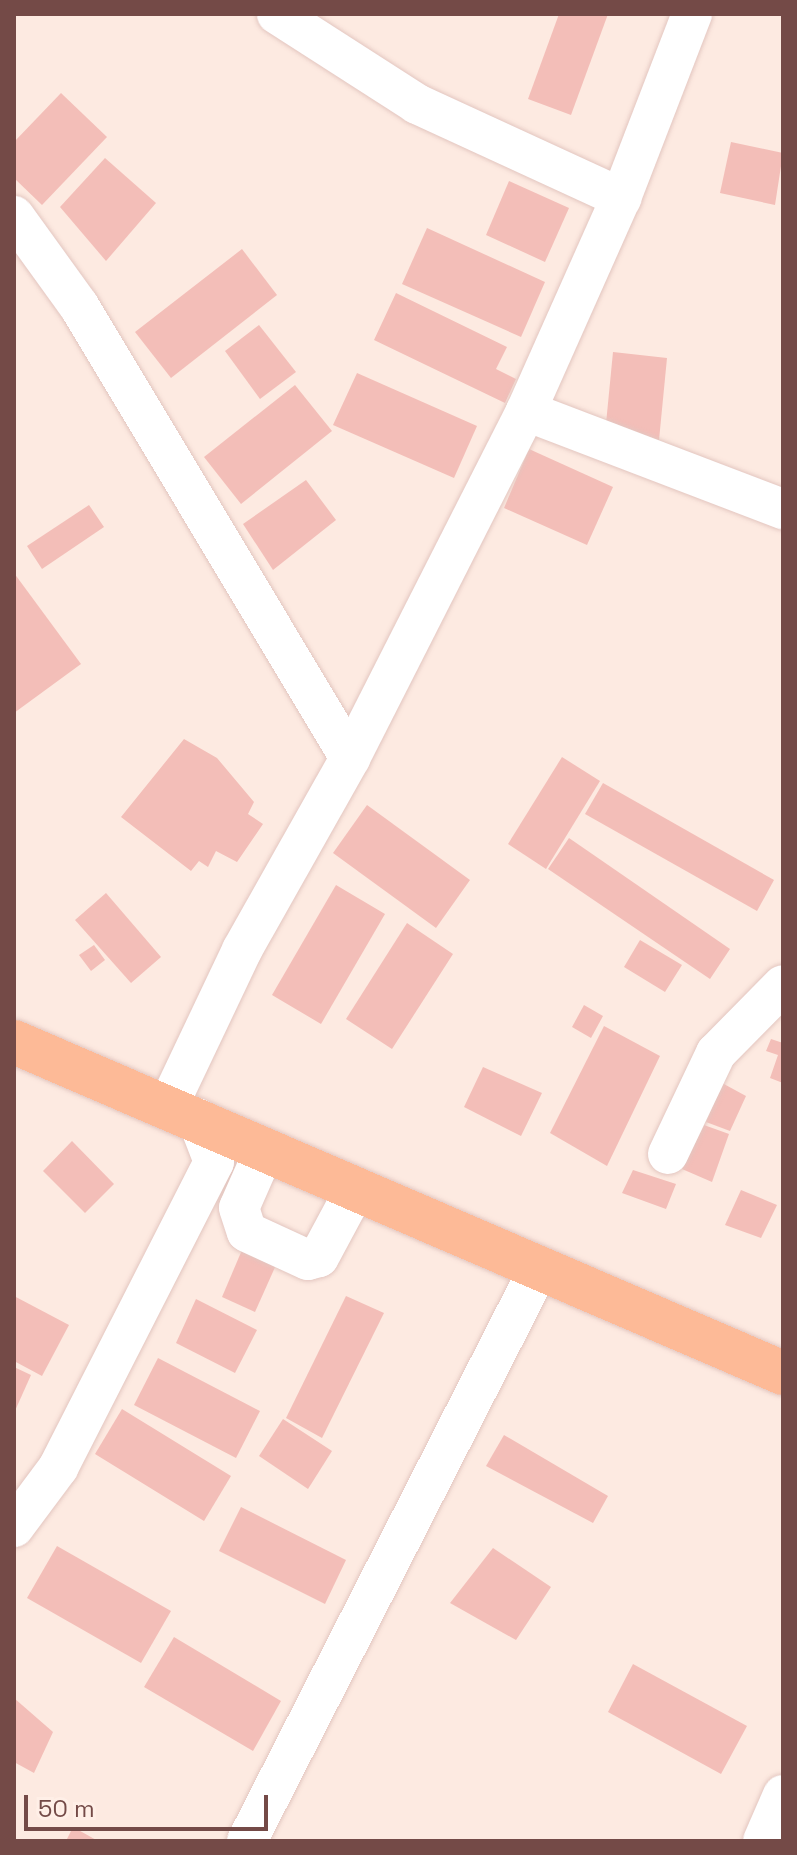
<!DOCTYPE html>
<style>
body{margin:0}
#map{position:relative;width:797px;height:1855px;overflow:hidden;background:#fdeae1;font-family:"Space Grotesk",sans-serif}
div>[style]{position:absolute}
[style*='--x']{left:calc(var(--x)*1px);top:calc(var(--y)*1px);width:calc(var(--w)*1px);rotate:calc(var(--a)*1deg)}
.building>*{inset:0;background:#f3beb8}
.roads{filter:drop-shadow(0 0 2px #e3c6c0) drop-shadow(0 0 2px #e3c6c0)}
.minor>*{height:40px;margin:-20px;padding:0 20px;transform-origin:20px;border-radius:20px;background:#fff}
.major>*{height:44px;margin:-22px;padding:0 22px;transform-origin:22px;border-radius:22px;background:#fdba97}
span{translate:-50% -50%;white-space:nowrap;text-align:center;line-height:1.15;-webkit-text-stroke:6px #ffefe7;paint-order:stroke}
.frame{position:absolute;inset:0;border:16px solid #744a47;pointer-events:none}
.scale{position:absolute;left:24px;top:1795px;width:244px;height:36px;box-sizing:border-box;border:4px solid #744a47;border-top:0;padding-left:10px;font-size:24px;line-height:28px;white-space:nowrap;color:#744a47;-webkit-text-stroke:6px #ffefe7;paint-order:stroke}
</style>
<div id="map">
<div class="building">
<i style="clip-path:polygon(559px 14px,608px 14px,571px 115px,528px 99px)"></i>
<i style="clip-path:polygon(61px 93px,107px 137px,42px 205px,14px 178px,14px 142px)"></i>
<i style="clip-path:polygon(731px 142px,783px 153px,775px 205px,720px 193px)"></i>
<i style="clip-path:polygon(105px 158px,156px 203px,106px 261px,60px 207px)"></i>
<i style="clip-path:polygon(509px 181px,569px 208px,545px 262px,486px 235px)"></i>
<i style="clip-path:polygon(427px 228px,545px 282px,521px 337px,402px 284px)"></i>
<i style="clip-path:polygon(242px 249px,277px 295px,171px 378px,135px 332px)"></i>
<i style="clip-path:polygon(396px 293px,507px 347px,496px 369px,516px 379px,505px 403px,374px 340px)"></i>
<i style="clip-path:polygon(259px 325px,296px 372px,260px 399px,225px 351px)"></i>
<i style="clip-path:polygon(613px 352px,667px 358px,659px 440px,605px 434px)"></i>
<i style="clip-path:polygon(357px 373px,477px 426px,454px 478px,333px 425px)"></i>
<i style="clip-path:polygon(295px 385px,332px 431px,241px 504px,204px 457px)"></i>
<i style="clip-path:polygon(529px 449px,613px 487px,587px 545px,504px 508px)"></i>
<i style="clip-path:polygon(306px 480px,336px 520px,273px 570px,243px 524px)"></i>
<i style="clip-path:polygon(89px 505px,104px 527px,42px 569px,27px 546px)"></i>
<i style="clip-path:polygon(14px 573px,81px 664px,14px 713px)"></i>
<i style="clip-path:polygon(184px 739px,217px 758px,254px 802px,248px 814px,263px 824px,237px 862px,216px 851px,208px 867px,199px 861px,191px 871px,121px 817px)"></i>
<i style="clip-path:polygon(562px 757px,600px 781px,546px 869px,508px 844px)"></i>
<i style="clip-path:polygon(603px 783px,774px 880px,757px 911px,585px 814px)"></i>
<i style="clip-path:polygon(367px 805px,470px 880px,436px 928px,333px 853px)"></i>
<i style="clip-path:polygon(569px 838px,730px 949px,710px 979px,548px 869px)"></i>
<i style="clip-path:polygon(336px 885px,385px 914px,321px 1024px,272px 995px)"></i>
<i style="clip-path:polygon(106px 893px,161px 957px,131px 983px,75px 920px)"></i>
<i style="clip-path:polygon(407px 923px,453px 954px,392px 1049px,346px 1019px)"></i>
<i style="clip-path:polygon(640px 940px,682px 965px,665px 992px,624px 967px)"></i>
<i style="clip-path:polygon(94px 945px,105px 960px,91px 971px,79px 955px)"></i>
<i style="clip-path:polygon(584px 1005px,603px 1016px,591px 1038px,572px 1027px)"></i>
<i style="clip-path:polygon(604px 1026px,660px 1056px,607px 1166px,550px 1133px)"></i>
<i style="clip-path:polygon(771px 1039px,783px 1043px,783px 1083px,770px 1078px,778px 1055px,766px 1051px)"></i>
<i style="clip-path:polygon(483px 1067px,542px 1093px,521px 1136px,464px 1107px)"></i>
<i style="clip-path:polygon(722px 1083px,746px 1096px,730px 1131px,706px 1122px)"></i>
<i style="clip-path:polygon(704px 1125px,729px 1134px,712px 1182px,682px 1169px)"></i>
<i style="clip-path:polygon(72px 1141px,114px 1184px,85px 1213px,43px 1171px)"></i>
<i style="clip-path:polygon(633px 1170px,676px 1184px,666px 1209px,622px 1193px)"></i>
<i style="clip-path:polygon(741px 1190px,777px 1205px,761px 1238px,725px 1225px)"></i>
<i style="clip-path:polygon(242px 1250px,276px 1265px,255px 1312px,222px 1297px)"></i>
<i style="clip-path:polygon(14px 1296px,69px 1325px,42px 1376px,14px 1361px)"></i>
<i style="clip-path:polygon(346px 1296px,384px 1313px,322px 1438px,286px 1418px)"></i>
<i style="clip-path:polygon(196px 1299px,257px 1330px,235px 1373px,176px 1343px)"></i>
<i style="clip-path:polygon(158px 1358px,260px 1411px,236px 1458px,134px 1405px)"></i>
<i style="clip-path:polygon(14px 1367px,31px 1375px,14px 1413px)"></i>
<i style="clip-path:polygon(122px 1409px,231px 1476px,204px 1521px,95px 1454px)"></i>
<i style="clip-path:polygon(283px 1419px,332px 1451px,308px 1489px,259px 1456px)"></i>
<i style="clip-path:polygon(504px 1435px,608px 1496px,593px 1523px,486px 1466px)"></i>
<i style="clip-path:polygon(241px 1507px,346px 1560px,325px 1604px,219px 1551px)"></i>
<i style="clip-path:polygon(57px 1546px,171px 1611px,141px 1663px,27px 1598px)"></i>
<i style="clip-path:polygon(493px 1548px,551px 1587px,516px 1640px,450px 1603px)"></i>
<i style="clip-path:polygon(174px 1637px,281px 1701px,253px 1751px,144px 1687px)"></i>
<i style="clip-path:polygon(633px 1664px,747px 1726px,721px 1774px,608px 1712px)"></i>
<i style="clip-path:polygon(14px 1698px,53px 1732px,34px 1773px,14px 1762px)"></i>
<i style="clip-path:polygon(73px 1827px,98px 1841px,66px 1841px)"></i>
</div>
<div class="roads">
<div class="minor">
<i style="--x:277;--y:14;--w:166;--a:32.7"></i>
<i style="--x:417;--y:104;--w:225;--a:24.7"></i>
<i style="--x:14;--y:216;--w:111;--a:54.2"></i>
<i style="--x:79;--y:306;--w:527;--a:59.05"></i>
<i style="--x:526;--y:411;--w:275;--a:20.9"></i>
<i style="--x:168;--y:1106;--w:173;--a:-64.6"></i>
<i style="--x:242;--y:950;--w:220;--a:-60.6"></i>
<i style="--x:350;--y:758;--w:389;--a:-63.1"></i>
<i style="--x:526;--y:411;--w:233;--a:-66"></i>
<i style="--x:621;--y:198;--w:197;--a:-68.9"></i>
<i style="--x:265;--y:1149;--w:64;--a:113.8"></i>
<i style="--x:239;--y:1208;--w:25;--a:72"></i>
<i style="--x:247;--y:1232;--w:67;--a:24.7"></i>
<i style="--x:308;--y:1260;--w:11;--a:-15"></i>
<i style="--x:319;--y:1257;--w:76;--a:-61.8"></i>
<i style="--x:668;--y:1154;--w:112;--a:-64.6"></i>
<i style="--x:716;--y:1053;--w:95;--a:-45.4"></i>
<i style="--x:14;--y:1527;--w:74;--a:-53.3"></i>
<i style="--x:58;--y:1468;--w:343;--a:-63"></i>
<i style="--x:214;--y:1162;--w:47;--a:-111.1"></i>
<i style="--x:247;--y:1841;--w:639;--a:-62.99"></i>
<i style="--x:763;--y:1841;--w:50;--a:-66.5"></i>
</div>
<div class="major">
<i style="--x:14;--y:1042;--w:837;--a:23.29"></i>
</div>
</div>
<div class="frame"></div>
<div class="scale">50 m</div>
</div>
